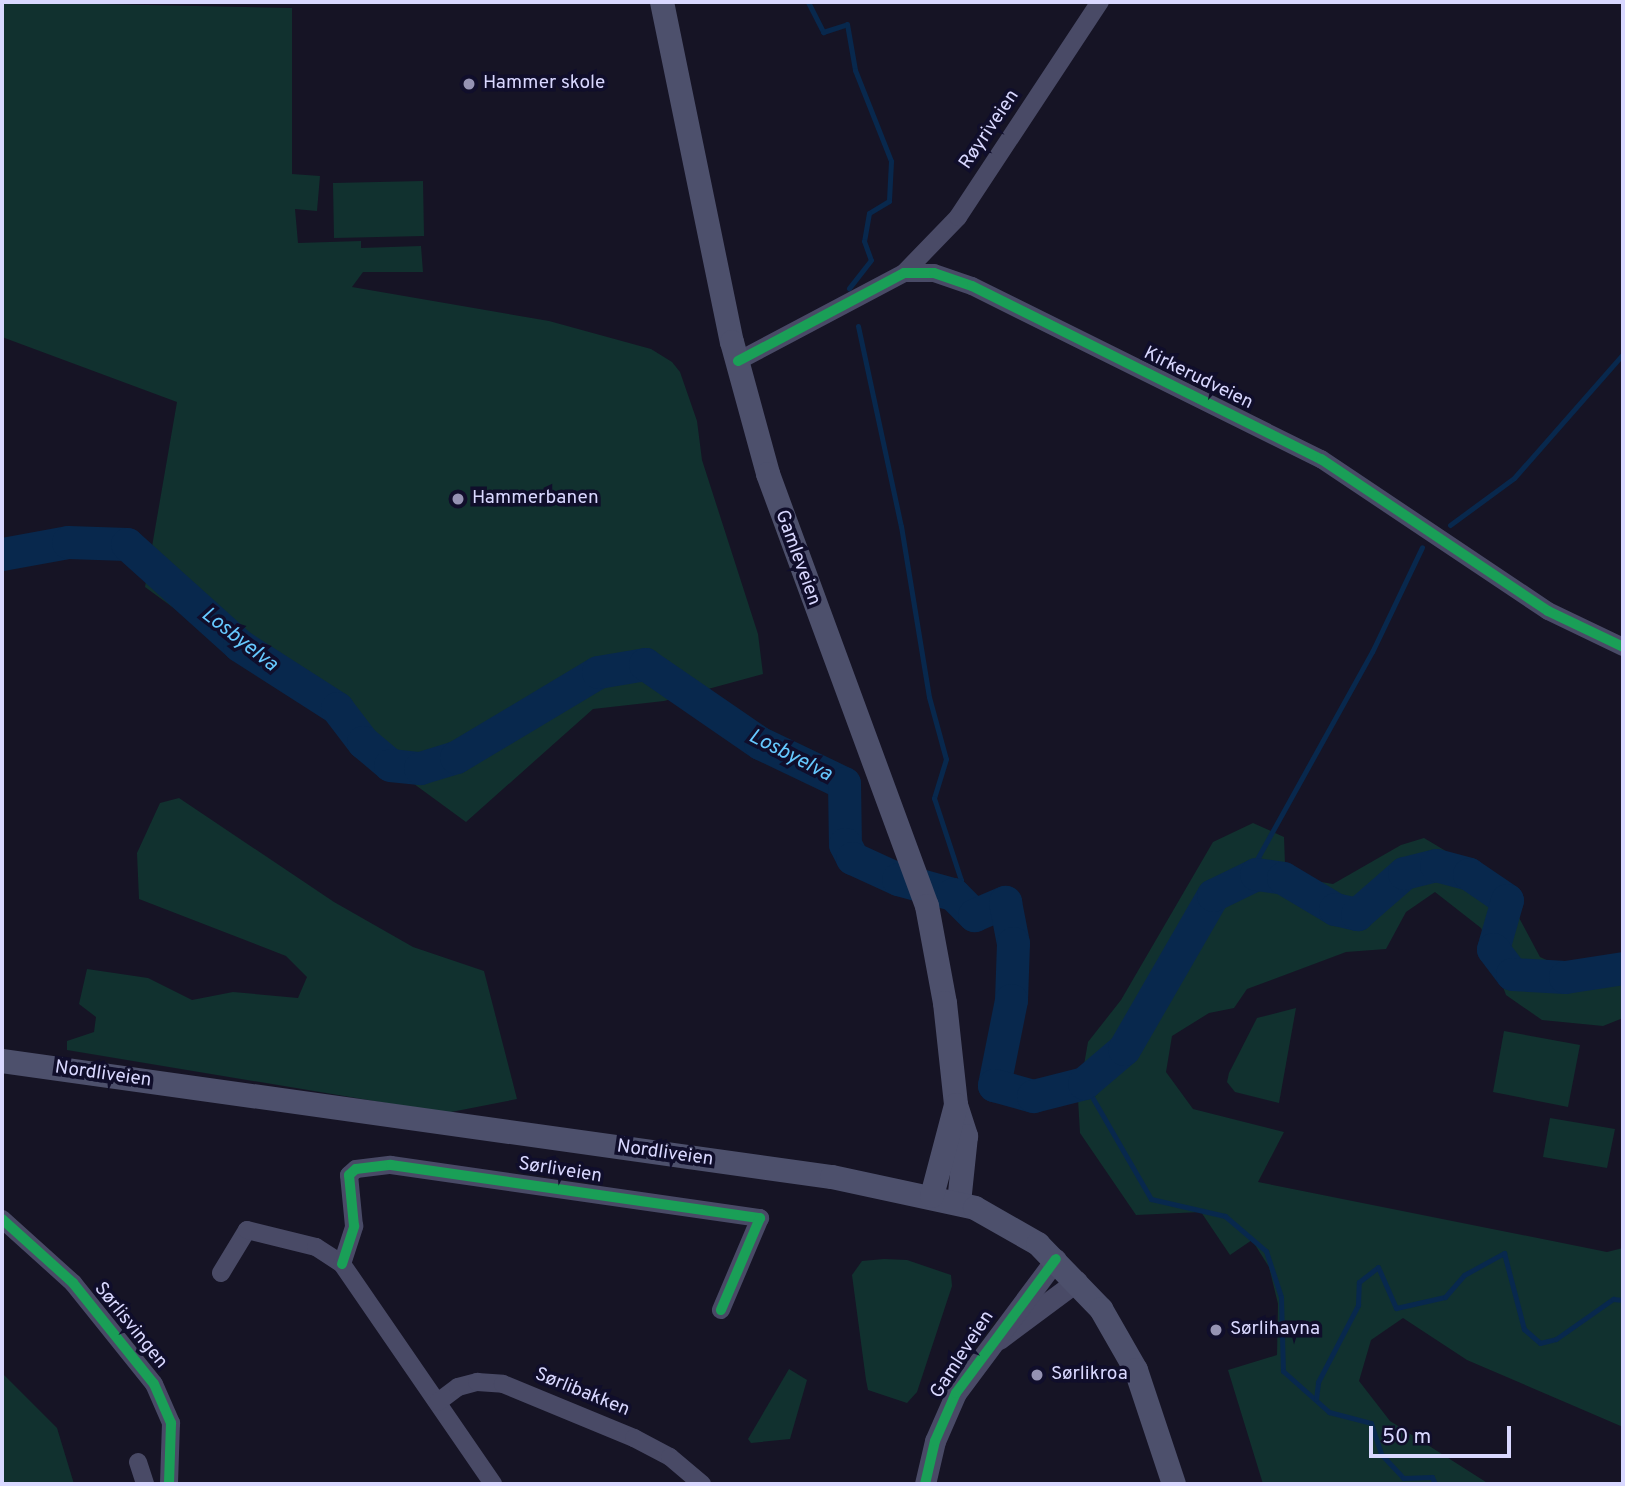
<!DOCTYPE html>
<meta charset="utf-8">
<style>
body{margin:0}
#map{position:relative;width:1625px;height:1486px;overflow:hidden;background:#161425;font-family:Overpass,sans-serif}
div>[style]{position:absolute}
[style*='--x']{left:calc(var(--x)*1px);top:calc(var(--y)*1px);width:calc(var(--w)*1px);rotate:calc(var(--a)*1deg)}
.green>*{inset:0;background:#11312f}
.stream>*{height:5px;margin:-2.5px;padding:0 2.5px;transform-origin:2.5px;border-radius:2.5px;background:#08284d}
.river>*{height:33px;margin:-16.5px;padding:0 16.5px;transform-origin:16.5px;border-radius:16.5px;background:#08284d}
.minor>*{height:18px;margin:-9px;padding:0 9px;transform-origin:9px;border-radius:9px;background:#494a66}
.tertiary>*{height:21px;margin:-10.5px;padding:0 10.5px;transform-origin:10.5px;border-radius:10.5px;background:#494a66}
.secondary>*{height:24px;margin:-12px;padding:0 12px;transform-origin:12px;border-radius:12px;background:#4d506c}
.cycleway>*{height:10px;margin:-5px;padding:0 5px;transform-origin:5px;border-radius:5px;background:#1a9f57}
.dots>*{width:19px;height:19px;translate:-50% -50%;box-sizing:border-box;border:4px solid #100e2b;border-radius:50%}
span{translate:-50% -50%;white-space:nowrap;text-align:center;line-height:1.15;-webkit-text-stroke:7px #100e2b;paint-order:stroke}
.poi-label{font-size:19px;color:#d9d8ff}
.left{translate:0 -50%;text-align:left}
.street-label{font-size:19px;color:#d9d8ff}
.water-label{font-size:21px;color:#66c9ff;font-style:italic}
.frame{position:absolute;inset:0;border:4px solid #d9d8ff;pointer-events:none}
.scale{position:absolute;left:1369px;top:1426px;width:142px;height:32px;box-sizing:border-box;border:4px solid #d9d8ff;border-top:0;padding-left:9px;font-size:21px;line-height:24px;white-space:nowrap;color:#d9d8ff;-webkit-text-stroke:5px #100e2b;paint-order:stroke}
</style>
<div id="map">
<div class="green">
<i style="clip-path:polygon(2px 2px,292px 8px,292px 174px,320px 176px,317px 211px,295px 209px,298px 243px,361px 241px,361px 248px,421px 246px,423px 272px,363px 272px,352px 287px,549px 321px,651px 349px,672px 362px,680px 372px,697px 421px,702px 460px,758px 634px,763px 674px,664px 701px,593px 709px,466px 822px,145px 587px,177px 402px,2px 337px)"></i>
<i style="clip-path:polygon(423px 181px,424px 236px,334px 238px,333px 183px)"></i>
<i style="clip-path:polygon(179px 798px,334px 902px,413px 947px,484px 971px,517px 1099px,446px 1113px,67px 1050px,67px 1041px,94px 1032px,96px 1017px,79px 1004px,87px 969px,148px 978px,192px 1000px,233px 992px,298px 998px,307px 977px,286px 956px,139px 899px,137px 853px,160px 803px)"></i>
<i style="clip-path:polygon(1253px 823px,1284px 837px,1285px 864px,1310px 880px,1333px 884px,1401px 845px,1424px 838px,1501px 884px,1540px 957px,1573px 972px,1598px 972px,1623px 963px,1623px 1018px,1603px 1026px,1542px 1020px,1506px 995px,1481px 928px,1435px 892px,1406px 912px,1386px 949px,1346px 952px,1247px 989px,1234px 1008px,1209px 1013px,1172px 1036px,1166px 1072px,1193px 1109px,1284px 1132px,1258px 1182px,1607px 1252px,1623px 1248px,1623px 1427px,1467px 1360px,1403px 1318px,1371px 1340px,1359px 1381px,1390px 1421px,1489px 1484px,1263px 1484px,1228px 1370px,1277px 1355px,1278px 1304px,1269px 1267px,1252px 1240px,1230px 1255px,1201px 1212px,1136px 1215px,1080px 1133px,1078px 1099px,1088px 1042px,1121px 1000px,1213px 842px)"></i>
<i style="clip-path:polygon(1296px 1008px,1279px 1103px,1235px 1092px,1227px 1082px,1229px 1073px,1257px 1018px)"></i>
<i style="clip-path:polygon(1504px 1031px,1580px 1045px,1568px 1107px,1493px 1092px)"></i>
<i style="clip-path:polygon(1550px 1118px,1615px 1129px,1607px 1168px,1543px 1157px)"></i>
<i style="clip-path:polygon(884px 1259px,907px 1260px,951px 1275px,952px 1286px,917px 1392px,907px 1403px,868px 1390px,866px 1380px,852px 1275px,862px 1261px)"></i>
<i style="clip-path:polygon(789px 1369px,807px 1380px,790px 1439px,751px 1443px,748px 1439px)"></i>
<i style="clip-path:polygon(2px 1373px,57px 1428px,74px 1484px,2px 1484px)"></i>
</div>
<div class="stream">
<i style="--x:808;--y:2;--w:34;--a:63"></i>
<i style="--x:823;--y:32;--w:25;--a:-18"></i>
<i style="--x:847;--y:24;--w:47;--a:80.1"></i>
<i style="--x:855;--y:70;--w:98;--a:68.4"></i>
<i style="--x:891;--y:161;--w:40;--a:92.9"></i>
<i style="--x:889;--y:201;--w:23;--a:149"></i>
<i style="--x:869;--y:213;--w:28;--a:100"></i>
<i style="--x:864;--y:241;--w:20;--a:70"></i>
<i style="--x:871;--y:260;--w:36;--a:128"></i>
<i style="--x:858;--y:326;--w:205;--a:77.9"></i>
<i style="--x:901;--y:526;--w:173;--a:80.7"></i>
<i style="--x:929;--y:697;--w:64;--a:74.7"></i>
<i style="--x:946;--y:759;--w:41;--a:107.1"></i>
<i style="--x:934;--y:798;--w:86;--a:71.8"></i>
<i style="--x:961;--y:880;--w:16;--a:120"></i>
<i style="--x:1450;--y:525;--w:79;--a:-36.3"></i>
<i style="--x:1514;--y:478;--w:165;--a:-48.7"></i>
<i style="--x:1246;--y:879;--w:260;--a:-61"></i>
<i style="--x:1372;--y:652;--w:116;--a:-64.5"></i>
<i style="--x:1084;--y:1083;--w:134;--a:60"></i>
<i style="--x:1151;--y:1199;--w:76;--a:12.9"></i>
<i style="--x:1225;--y:1216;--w:54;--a:40.5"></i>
<i style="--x:1266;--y:1251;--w:48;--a:71.9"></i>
<i style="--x:1281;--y:1297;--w:74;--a:88.5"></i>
<i style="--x:1283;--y:1371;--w:62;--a:41.7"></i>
<i style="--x:1329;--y:1412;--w:43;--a:14.7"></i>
<i style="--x:1371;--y:1423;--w:33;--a:72"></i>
<i style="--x:1381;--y:1454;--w:33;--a:47"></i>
<i style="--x:1403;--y:1478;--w:29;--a:-2"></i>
<i style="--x:1432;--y:1477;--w:8;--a:67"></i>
<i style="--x:1316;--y:1399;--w:17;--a:-83"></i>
<i style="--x:1318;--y:1382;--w:87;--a:-62.5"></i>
<i style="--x:1358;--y:1305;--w:23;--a:-88"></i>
<i style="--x:1359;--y:1282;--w:24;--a:-38"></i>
<i style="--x:1378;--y:1267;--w:45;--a:66.3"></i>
<i style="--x:1396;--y:1308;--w:50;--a:-12.7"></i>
<i style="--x:1445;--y:1297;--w:29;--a:-49"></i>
<i style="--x:1464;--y:1275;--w:46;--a:-28.8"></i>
<i style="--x:1504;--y:1253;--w:79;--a:75.3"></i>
<i style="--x:1524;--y:1329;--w:21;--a:41"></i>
<i style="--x:1540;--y:1343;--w:16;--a:-14"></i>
<i style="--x:1556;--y:1339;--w:70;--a:-35.1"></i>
<i style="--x:1613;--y:1299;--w:10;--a:6"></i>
</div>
<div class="river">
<i style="--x:2;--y:554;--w:67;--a:-10.3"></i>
<i style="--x:68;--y:542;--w:59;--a:1.9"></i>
<i style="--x:127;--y:544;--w:151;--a:42"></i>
<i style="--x:239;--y:645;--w:117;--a:32.7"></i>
<i style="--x:337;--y:708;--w:43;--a:52.6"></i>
<i style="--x:363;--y:742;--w:35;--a:40"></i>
<i style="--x:390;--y:765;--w:30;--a:6"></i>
<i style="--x:420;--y:768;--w:38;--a:-17"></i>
<i style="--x:456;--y:757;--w:165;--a:-30.9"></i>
<i style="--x:598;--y:672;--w:48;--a:-9.7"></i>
<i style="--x:645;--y:664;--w:140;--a:34.5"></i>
<i style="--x:760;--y:743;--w:93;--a:25.5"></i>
<i style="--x:844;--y:783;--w:61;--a:89.1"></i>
<i style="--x:845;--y:844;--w:16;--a:63"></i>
<i style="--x:852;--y:858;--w:51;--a:24.5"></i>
<i style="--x:898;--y:879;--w:57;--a:15.3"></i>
<i style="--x:953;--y:894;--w:30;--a:45"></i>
<i style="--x:974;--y:915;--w:34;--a:-23"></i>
<i style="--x:1005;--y:902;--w:42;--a:79"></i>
<i style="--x:1013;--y:943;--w:57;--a:92"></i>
<i style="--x:1011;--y:1000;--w:87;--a:101.3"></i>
<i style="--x:994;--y:1085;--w:41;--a:15.8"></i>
<i style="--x:1033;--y:1096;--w:53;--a:-14.3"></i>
<i style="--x:1084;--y:1083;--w:52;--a:-40.4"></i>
<i style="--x:1124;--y:1049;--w:178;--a:-60"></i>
<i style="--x:1213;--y:895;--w:48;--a:-26"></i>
<i style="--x:1256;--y:874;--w:27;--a:8"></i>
<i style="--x:1283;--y:878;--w:61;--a:30.8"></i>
<i style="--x:1335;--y:909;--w:23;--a:13"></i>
<i style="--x:1357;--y:914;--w:62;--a:-41.1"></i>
<i style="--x:1404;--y:873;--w:33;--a:-14"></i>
<i style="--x:1436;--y:865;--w:34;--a:15"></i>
<i style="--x:1469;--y:874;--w:46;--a:34.4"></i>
<i style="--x:1507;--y:900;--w:51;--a:105.9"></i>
<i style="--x:1493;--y:949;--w:31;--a:53"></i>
<i style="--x:1512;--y:974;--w:53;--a:3.2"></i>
<i style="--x:1565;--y:977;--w:59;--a:-8.8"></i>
</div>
<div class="minor">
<i style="--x:904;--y:273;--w:78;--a:-46"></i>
<i style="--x:958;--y:217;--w:258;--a:-56.6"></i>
<i style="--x:738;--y:361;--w:188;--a:-27.9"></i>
<i style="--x:904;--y:273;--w:30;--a:0"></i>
<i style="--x:934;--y:273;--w:40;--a:18.9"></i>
<i style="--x:972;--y:286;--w:390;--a:26.4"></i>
<i style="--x:1321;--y:459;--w:273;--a:33.8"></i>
<i style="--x:1548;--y:611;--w:83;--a:25.6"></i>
<i style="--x:2;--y:1219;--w:96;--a:42"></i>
<i style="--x:73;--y:1283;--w:129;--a:51.3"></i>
<i style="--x:154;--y:1384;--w:43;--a:66.4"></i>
<i style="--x:171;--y:1423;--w:61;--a:91.9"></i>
<i style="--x:342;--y:1264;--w:40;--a:-72"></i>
<i style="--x:354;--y:1226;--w:51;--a:-95.6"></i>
<i style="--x:349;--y:1175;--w:9;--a:-41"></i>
<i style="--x:356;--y:1169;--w:35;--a:-7"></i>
<i style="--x:391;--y:1165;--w:373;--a:8.2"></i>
<i style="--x:760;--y:1218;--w:100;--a:113"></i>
<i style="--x:221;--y:1273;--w:50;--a:-58.8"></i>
<i style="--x:247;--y:1230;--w:71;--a:13.8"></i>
<i style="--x:316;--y:1247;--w:31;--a:33"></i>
<i style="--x:342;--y:1264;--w:267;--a:55.5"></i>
<i style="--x:438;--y:1402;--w:25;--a:-37"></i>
<i style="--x:458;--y:1387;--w:20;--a:-15"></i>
<i style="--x:477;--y:1382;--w:26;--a:4"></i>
<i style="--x:503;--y:1384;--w:142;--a:22.4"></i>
<i style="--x:634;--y:1438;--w:41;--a:27.8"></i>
<i style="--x:670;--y:1457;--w:42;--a:40.2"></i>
<i style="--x:138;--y:1462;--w:23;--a:72"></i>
</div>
<div class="tertiary">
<i style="--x:999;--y:1339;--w:97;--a:-36.6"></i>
<i style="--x:925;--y:1484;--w:44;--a:-76.9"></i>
<i style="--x:935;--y:1441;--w:52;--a:-66.4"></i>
<i style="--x:956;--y:1393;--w:167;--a:-53.3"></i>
</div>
<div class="secondary">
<i style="--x:662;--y:2;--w:347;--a:78.4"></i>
<i style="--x:732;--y:342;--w:137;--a:74.7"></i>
<i style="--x:768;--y:474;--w:460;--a:69.8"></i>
<i style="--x:927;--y:906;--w:99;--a:79.5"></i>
<i style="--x:945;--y:1003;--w:103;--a:83.8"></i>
<i style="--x:956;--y:1105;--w:33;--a:72"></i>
<i style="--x:966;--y:1136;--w:67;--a:96"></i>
<i style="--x:2;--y:1061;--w:838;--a:7.96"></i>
<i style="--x:832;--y:1177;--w:146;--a:12.2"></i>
<i style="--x:975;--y:1208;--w:73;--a:29.7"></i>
<i style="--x:1038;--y:1244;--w:91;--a:45.9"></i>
<i style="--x:1101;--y:1309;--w:70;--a:60.2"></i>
<i style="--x:1136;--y:1370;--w:120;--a:71.6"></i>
<i style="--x:932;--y:1196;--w:94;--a:-75.2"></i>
</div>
<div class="cycleway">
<i style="--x:738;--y:361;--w:188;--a:-27.9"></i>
<i style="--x:904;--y:273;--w:30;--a:0"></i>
<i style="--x:934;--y:273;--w:40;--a:18.9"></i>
<i style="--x:972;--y:286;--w:390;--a:26.4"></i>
<i style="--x:1321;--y:459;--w:273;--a:33.8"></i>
<i style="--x:1548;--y:611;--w:83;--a:25.6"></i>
<i style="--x:2;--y:1219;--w:96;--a:42"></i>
<i style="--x:73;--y:1283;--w:129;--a:51.3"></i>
<i style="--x:154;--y:1384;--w:43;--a:66.4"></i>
<i style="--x:171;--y:1423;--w:61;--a:91.9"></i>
<i style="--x:342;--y:1264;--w:40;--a:-72"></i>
<i style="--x:354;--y:1226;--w:51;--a:-95.6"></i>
<i style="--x:349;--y:1175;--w:9;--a:-41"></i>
<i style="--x:356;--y:1169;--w:35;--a:-7"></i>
<i style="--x:391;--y:1165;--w:373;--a:8.2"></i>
<i style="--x:760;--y:1218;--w:100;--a:113"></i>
<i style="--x:925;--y:1484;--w:44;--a:-76.9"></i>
<i style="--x:935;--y:1441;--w:52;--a:-66.4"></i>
<i style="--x:956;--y:1393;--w:167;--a:-53.3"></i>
</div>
<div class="dots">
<i style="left:469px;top:84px;background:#9593b3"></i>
<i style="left:458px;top:499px;background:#9593b3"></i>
<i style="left:1216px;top:1330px;background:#9593b3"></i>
<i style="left:1037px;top:1375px;background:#9593b3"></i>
</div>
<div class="poi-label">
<span class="left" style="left:483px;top:84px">Hammer skole</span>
<span class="left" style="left:472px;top:499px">Hammerbanen</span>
<span class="left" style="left:1230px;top:1330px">Sørlihavna</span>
<span class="left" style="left:1051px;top:1375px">Sørlikroa</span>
</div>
<div class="street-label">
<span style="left:990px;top:130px;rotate:-56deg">Røyriveien</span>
<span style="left:1198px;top:379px;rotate:26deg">Kirkerudveien</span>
<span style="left:797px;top:558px;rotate:70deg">Gamleveien</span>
<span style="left:103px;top:1075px;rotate:8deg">Nordliveien</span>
<span style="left:665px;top:1154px;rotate:8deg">Nordliveien</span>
<span style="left:560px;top:1171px;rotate:9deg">Sørliveien</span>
<span style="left:130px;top:1326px;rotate:51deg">Sørlisvingen</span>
<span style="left:963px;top:1355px;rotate:-57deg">Gamleveien</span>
<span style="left:582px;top:1393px;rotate:22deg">Sørlibakken</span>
</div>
<div class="water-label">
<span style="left:239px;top:640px;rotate:38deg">Losbyelva</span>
<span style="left:790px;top:756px;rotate:27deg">Losbyelva</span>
</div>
<div class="frame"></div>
<div class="scale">50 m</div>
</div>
